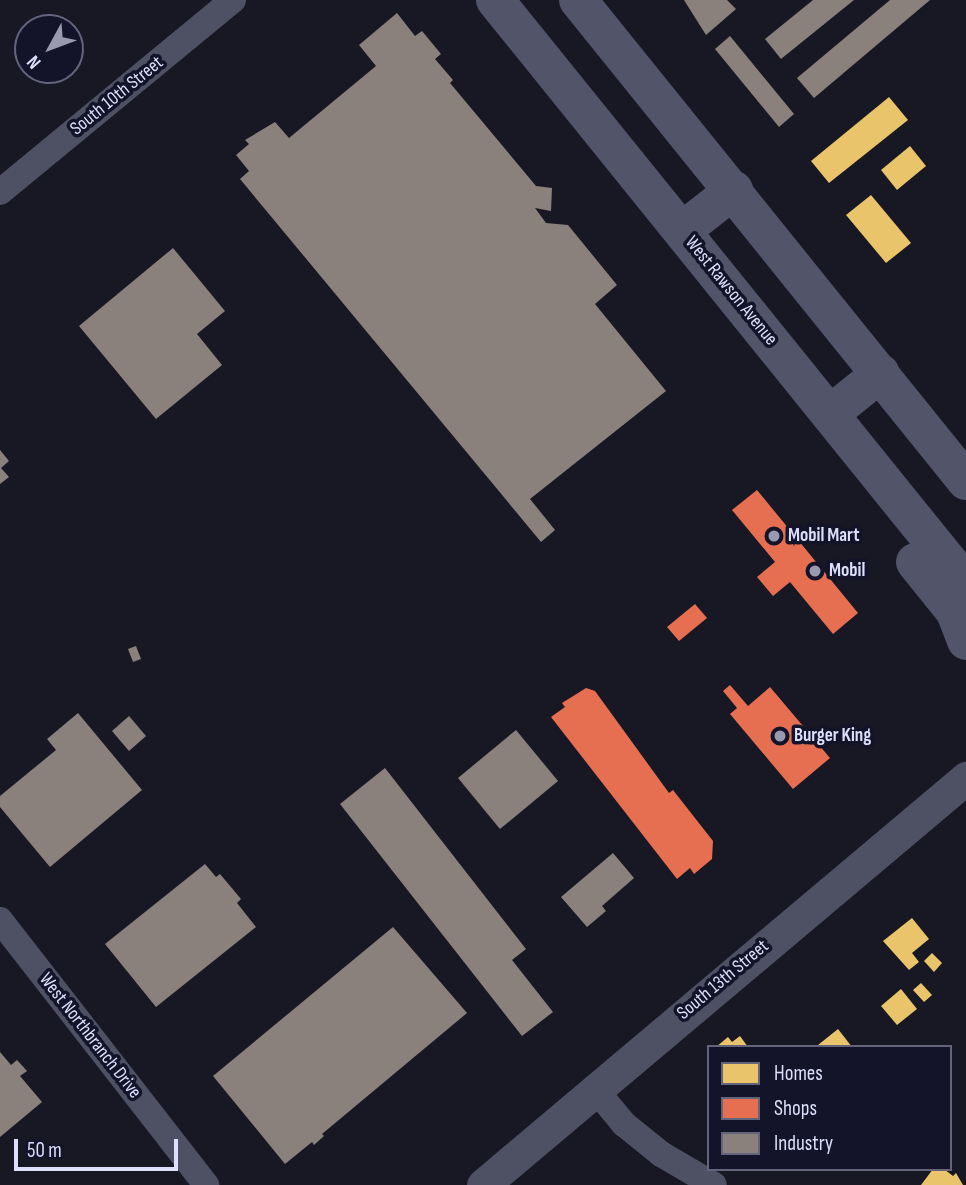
<!DOCTYPE html>
<html>
<head>
<meta charset="utf-8">
<style>
  body { margin:0 }
  #map { position:relative; width:966px; height:1185px; overflow:hidden; background:#181824; font-family:"Sofia Sans Condensed",sans-serif }
  div>[style] { position:absolute }
  .homes>* { inset:0; background:#e9c46a }
  .shops>* { inset:0; background:#e76f51 }
  .industry>* { inset:0; background:#8a817c }
  .minor>* { height:26px; margin:-13px; padding:0 13px; transform-origin:13px; border-radius:13px; background:#4e5164 }
  .tertiary>* { height:33px; margin:-16.5px; padding:0 16.5px; transform-origin:16.5px; border-radius:16.5px; background:#4e5164 }
  .secondary>* { height:38px; margin:-19px; padding:0 19px; transform-origin:19px; border-radius:19px; background:#52546a }
  .dots>* { width:19px; height:19px; translate:-50% -50%; box-sizing:border-box; border:4px solid #131329; border-radius:50% }
  span { translate:-50% -50%; white-space:nowrap; text-align:center; line-height:1.15; -webkit-text-stroke:7px #131329; paint-order:stroke }
  .street-label { font-size:19px; color:#dedffc }
  .poi-label { font-size:19px; color:#dedffc; font-weight:700 }
  .left { translate:0 -50%; text-align:left }
  .legend { position:absolute; left:707px; top:1045px; width:245px; height:126px; box-sizing:border-box; background:#131329; border:2px solid #64657d; margin:0; padding:9px 12px; list-style:none; font-size:21px; color:#dedffc }
  .legend li { display:flex; align-items:center; gap:14px; height:35px }
  .legend b { width:35px; border:2px solid #64657d }
  .north { position:absolute; left:14px; top:14px; width:70px; height:70px; box-sizing:border-box; background:#131329; border:2px solid #64657d; border-radius:50%; rotate:229deg; font-size:19px; font-weight:700; line-height:28px; text-align:center; color:#dedffc }
  .north::after { content:''; display:block; margin:auto; width:24px; height:32px; background:#9999b0; clip-path:polygon(50% 0,100% 100%,50% 72%,0 100%) }
  .scale { position:absolute; left:14px; top:1139px; width:164px; height:32px; box-sizing:border-box; border:4px solid #dedffc; border-top:0; padding-left:9px; font-size:21px; line-height:24px; white-space:nowrap; color:#dedffc; -webkit-text-stroke:5px #131329; paint-order:stroke }
</style>
</head>
<body>
<div id="map">
  <div class="homes">
    <i style="clip-path:polygon(889px 97px,908px 120px,829px 183px,811px 161px)"></i>
    <i style="clip-path:polygon(910px 146px,926px 166px,897px 190px,881px 170px)"></i>
    <i style="clip-path:polygon(871px 195px,911px 243px,886px 263px,846px 215px)"></i>
    <i style="clip-path:polygon(912px 918px,929px 939px,912px 953px,919px 962px,909px 970px,883px 941px)"></i>
    <i style="clip-path:polygon(932px 953px,942px 963px,934px 972px,924px 961px)"></i>
    <i style="clip-path:polygon(921px 983px,932px 995px,924px 1002px,913px 990px)"></i>
    <i style="clip-path:polygon(901px 989px,917px 1009px,897px 1025px,881px 1006px)"></i>
    <i style="clip-path:polygon(838px 1029px,852px 1047px,819px 1047px,818px 1045px)"></i>
    <i style="clip-path:polygon(740px 1036px,748px 1047px,716px 1047px,728px 1037px,732px 1042px)"></i>
    <i style="clip-path:polygon(933px 1169px,944px 1169px,953px 1176px,956px 1173px,963px 1185px,921px 1185px)"></i>
  </div>
  <div class="shops">
    <i style="clip-path:polygon(757px 490px,858px 613px,833px 634px,790px 582px,773px 596px,757px 577px,775px 562px,732px 510px)"></i>
    <i style="clip-path:polygon(695px 604px,707px 618px,679px 641px,667px 627px)"></i>
    <i style="clip-path:polygon(730px 685px,748px 706px,770px 687px,830px 758px,793px 789px,730px 714px,737px 708px,723px 691px)"></i>
    <i style="clip-path:polygon(586px 688px,595px 691px,669px 793px,673px 790px,713px 841px,712px 859px,694px 874px,690px 868px,677px 879px,551px 717px,565px 707px,562px 703px)"></i>
  </div>
  <div class="industry">
    <i style="clip-path:polygon(684px 0,727px 0,736px 9px,706px 35px)"></i>
    <i style="clip-path:polygon(813px 0,854px 0,781px 59px,765px 39px)"></i>
    <i style="clip-path:polygon(890px 0,930px 0,814px 98px,797px 78px)"></i>
    <i style="clip-path:polygon(397px 13px,415px 36px,422px 31px,441px 54px,435px 59px,453px 80px,450px 83px,536px 186px,552px 188px,551px 211px,535px 208px,546px 223px,568px 225px,617px 285px,595px 304px,666px 391px,530px 499px,555px 530px,541px 542px,240px 179px,249px 171px,236px 155px,249px 144px,245px 140px,275px 122px,289px 138px,376px 66px,359px 45px)"></i>
    <i style="clip-path:polygon(730px 36px,794px 114px,779px 127px,715px 49px)"></i>
    <i style="clip-path:polygon(173px 248px,225px 311px,197px 334px,222px 365px,156px 419px,79px 326px)"></i>
    <i style="clip-path:polygon(0 450px,9px 461px,1px 468px,9px 477px,0 484px)"></i>
    <i style="clip-path:polygon(136px 646px,141px 659px,133px 662px,128px 649px)"></i>
    <i style="clip-path:polygon(78px 713px,142px 790px,50px 867px,0 807px,0 796px,56px 750px,47px 739px)"></i>
    <i style="clip-path:polygon(129px 716px,146px 736px,129px 751px,112px 731px)"></i>
    <i style="clip-path:polygon(516px 730px,558px 781px,500px 829px,458px 778px)"></i>
    <i style="clip-path:polygon(385px 768px,526px 949px,512px 960px,553px 1012px,522px 1036px,340px 804px)"></i>
    <i style="clip-path:polygon(613px 853px,634px 878px,602px 906px,606px 911px,587px 927px,561px 897px)"></i>
    <i style="clip-path:polygon(205px 864px,216px 877px,220px 874px,241px 899px,237px 903px,256px 927px,156px 1007px,105px 944px)"></i>
    <i style="clip-path:polygon(393px 927px,467px 1013px,322px 1134px,324px 1136px,314px 1145px,312px 1142px,285px 1164px,213px 1076px)"></i>
    <i style="clip-path:polygon(0 1052px,11px 1065px,17px 1060px,27px 1071px,20px 1076px,42px 1102px,0 1137px)"></i>
  </div>
  <div class="minor">
    <i style="left:0;top:192px;width:302px;rotate:-39.5deg"></i>
    <i style="left:0;top:920px;width:336px;rotate:52.1deg"></i>
    <i style="left:594px;top:1088px;width:47px;rotate:50.2deg"></i>
    <i style="left:624px;top:1124px;width:48px;rotate:39deg"></i>
    <i style="left:661px;top:1154px;width:61px;rotate:30.3deg"></i>
  </div>
  <div class="tertiary">
    <i style="left:483px;top:1185px;width:632px;rotate:-40.12deg"></i>
  </div>
  <div class="secondary">
    <i style="left:495px;top:0;width:749px;rotate:51.07deg"></i>
    <i style="left:578px;top:0;width:618px;rotate:51.11deg"></i>
    <i style="left:683px;top:230px;width:65px;rotate:-38.1deg"></i>
    <i style="left:830px;top:414px;width:65px;rotate:-38.8deg"></i>
    <i style="left:915px;top:562px;width:64px;rotate:51.3deg"></i>
    <i style="left:955px;top:612px;width:31px;rotate:69deg"></i>
  </div>
  <div class="dots">
    <i style="left:774px;top:536px;background:#9999b0"></i>
    <i style="left:815px;top:571px;background:#9999b0"></i>
    <i style="left:780px;top:736px;background:#9999b0"></i>
  </div>
  <div class="street-label">
    <span style="left:117px;top:96px;rotate:-39deg">South 10th Street</span>
    <span style="left:731px;top:291px;rotate:51deg">West Rawson Avenue</span>
    <span style="left:723px;top:980px;rotate:-40deg">South 13th Street</span>
    <span style="left:90px;top:1036px;rotate:52deg">West Northbranch Drive</span>
  </div>
  <div class="poi-label">
    <span class="left" style="left:788px;top:536px">Mobil Mart</span>
    <span class="left" style="left:829px;top:571px">Mobil</span>
    <span class="left" style="left:794px;top:736px">Burger King</span>
  </div>
  <ul class="legend">
  <li><b style="height:19px;background:#e9c46a"></b>Homes</li>
  <li><b style="height:19px;background:#e76f51"></b>Shops</li>
  <li><b style="height:19px;background:#8a817c"></b>Industry</li>
  </ul>
  <div class="north">N</div>
  <div class="scale">50 m</div>
</div>
</body>
</html>
